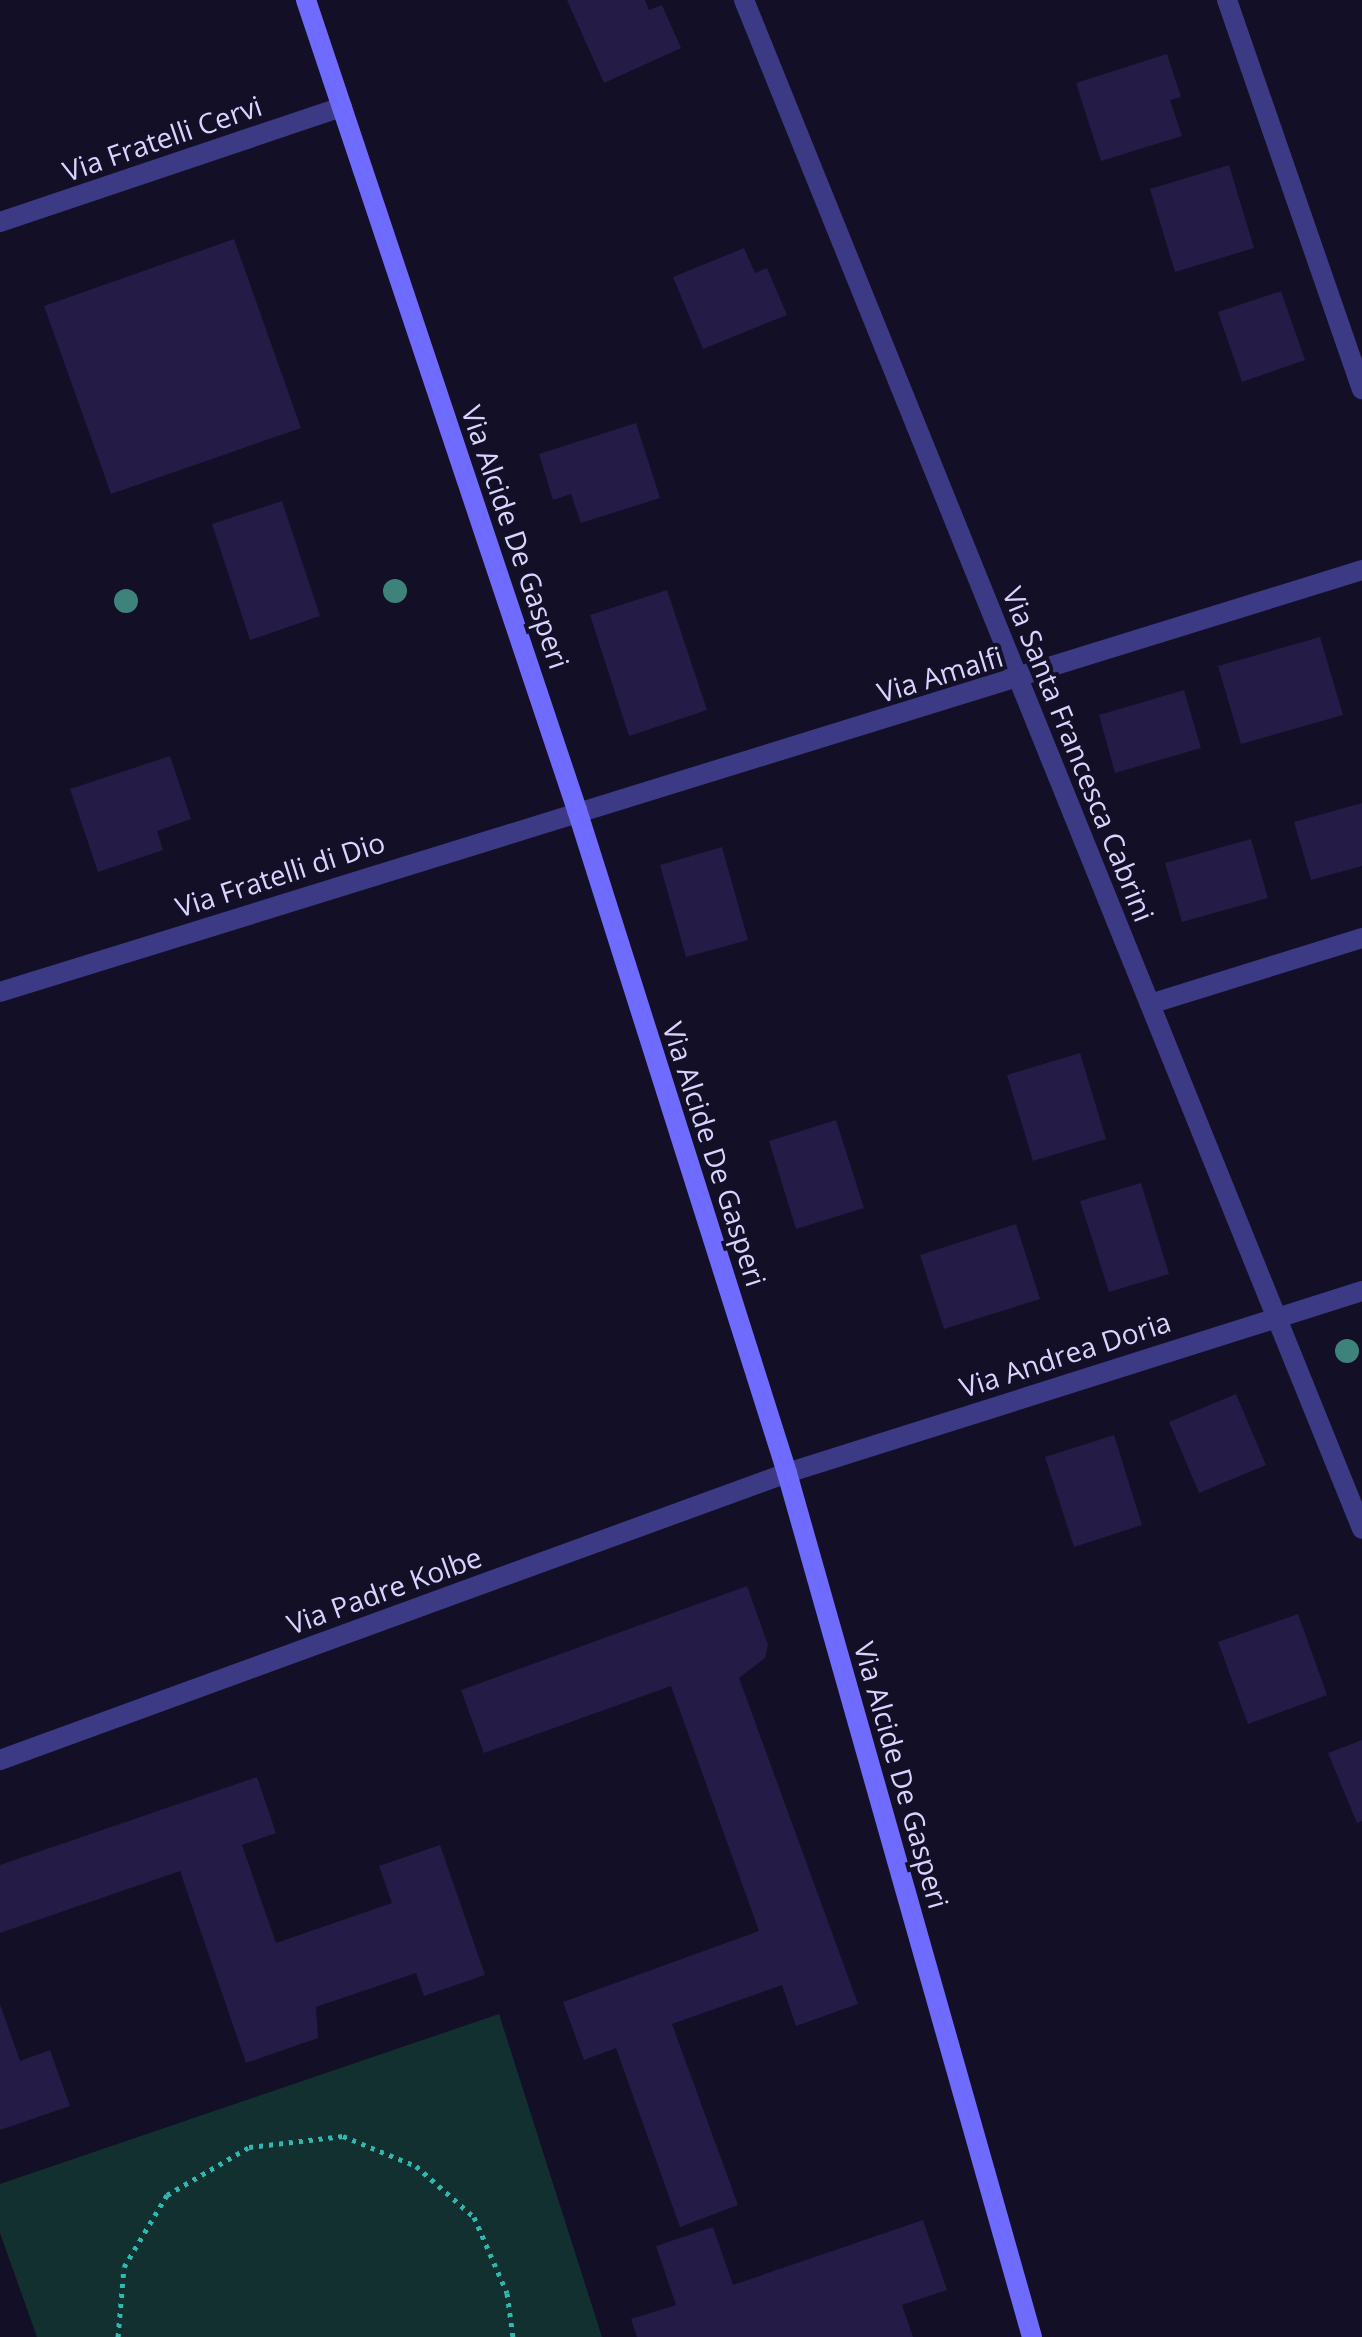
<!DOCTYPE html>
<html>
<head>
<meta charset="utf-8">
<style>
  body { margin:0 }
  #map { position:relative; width:1362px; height:2337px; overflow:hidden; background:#130f26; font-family:"Open Sans",sans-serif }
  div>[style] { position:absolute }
  .green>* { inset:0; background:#12302f }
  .building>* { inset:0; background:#241b47 }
  .path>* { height:5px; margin-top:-2.5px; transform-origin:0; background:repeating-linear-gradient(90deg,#2fb8b0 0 4px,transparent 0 10px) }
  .lane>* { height:20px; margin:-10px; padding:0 10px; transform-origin:10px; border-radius:10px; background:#3d3a85 }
  .street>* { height:20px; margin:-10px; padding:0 10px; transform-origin:10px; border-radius:10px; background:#3d3a85 }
  .secondary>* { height:20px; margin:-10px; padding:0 10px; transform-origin:10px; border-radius:10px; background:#6f6bff }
  .trees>* { width:24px; height:24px; margin:-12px; border-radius:50%; background:#3d827b }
  span { translate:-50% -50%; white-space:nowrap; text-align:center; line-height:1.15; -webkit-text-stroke:8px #130f26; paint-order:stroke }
  .street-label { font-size:28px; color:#d9d4ff }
</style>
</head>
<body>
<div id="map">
  <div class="green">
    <i style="clip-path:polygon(499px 2014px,602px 2337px,37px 2337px,0 2233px,0 2184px)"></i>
  </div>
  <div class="building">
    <i style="clip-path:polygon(567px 0,645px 0,649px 10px,662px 5px,681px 48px,604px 83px)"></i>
    <i style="clip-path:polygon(1167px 54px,1181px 97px,1170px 100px,1182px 136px,1101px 161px,1076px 83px)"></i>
    <i style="clip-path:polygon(1229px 165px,1254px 248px,1175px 272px,1150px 189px)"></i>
    <i style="clip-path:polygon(234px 239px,301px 428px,111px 494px,44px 306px)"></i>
    <i style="clip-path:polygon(744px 248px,755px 273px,767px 268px,787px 315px,703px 349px,673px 277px)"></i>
    <i style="clip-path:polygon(1281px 291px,1305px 360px,1242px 382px,1218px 312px)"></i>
    <i style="clip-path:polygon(636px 423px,660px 498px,581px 523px,571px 494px,553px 500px,539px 454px)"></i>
    <i style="clip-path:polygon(282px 501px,320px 616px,250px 640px,212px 524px)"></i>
    <i style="clip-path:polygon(667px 590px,707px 710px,629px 736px,590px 615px)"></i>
    <i style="clip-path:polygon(1320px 637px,1343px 715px,1241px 744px,1218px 666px)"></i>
    <i style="clip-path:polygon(1184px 690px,1201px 748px,1115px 773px,1099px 715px)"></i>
    <i style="clip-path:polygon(170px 756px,191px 819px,157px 831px,163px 850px,98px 872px,70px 789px)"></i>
    <i style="clip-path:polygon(1362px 803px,1362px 866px,1311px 880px,1294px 822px)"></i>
    <i style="clip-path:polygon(1251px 839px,1268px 898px,1182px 922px,1165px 863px)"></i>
    <i style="clip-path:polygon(722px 847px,748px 940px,686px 957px,660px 865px)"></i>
    <i style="clip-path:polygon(1080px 1053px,1106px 1139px,1033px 1161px,1007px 1075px)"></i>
    <i style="clip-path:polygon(836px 1120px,864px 1208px,796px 1229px,769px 1141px)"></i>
    <i style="clip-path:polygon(1141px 1183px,1169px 1274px,1109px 1292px,1080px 1201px)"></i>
    <i style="clip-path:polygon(1016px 1224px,1040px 1299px,944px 1329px,920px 1255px)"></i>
    <i style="clip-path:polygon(1236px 1394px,1266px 1465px,1199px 1493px,1169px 1422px)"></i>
    <i style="clip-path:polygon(1114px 1435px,1142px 1525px,1074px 1547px,1045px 1457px)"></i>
    <i style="clip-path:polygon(747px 1586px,768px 1645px,765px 1658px,739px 1678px,858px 2004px,796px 2026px,782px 1985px,672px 2024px,738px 2205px,680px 2227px,616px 2048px,584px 2060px,563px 2002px,759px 1931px,671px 1686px,484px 1753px,461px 1690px)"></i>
    <i style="clip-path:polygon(1298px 1614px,1327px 1695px,1248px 1724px,1218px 1642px)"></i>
    <i style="clip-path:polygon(1362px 1740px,1362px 1821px,1357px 1823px,1328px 1753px)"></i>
    <i style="clip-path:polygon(257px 1777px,276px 1833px,242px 1845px,276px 1943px,392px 1903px,379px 1866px,440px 1845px,485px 1975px,424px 1996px,416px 1973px,316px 2007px,318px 2038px,246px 2063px,180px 1871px,0 1933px,0 1865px)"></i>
    <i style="clip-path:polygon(0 2004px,20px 2061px,50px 2050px,70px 2106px,0 2130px)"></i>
    <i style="clip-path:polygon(923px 2220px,947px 2290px,902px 2305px,913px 2337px,637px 2337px,631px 2319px,676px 2305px,656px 2246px,713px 2227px,733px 2285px)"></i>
  </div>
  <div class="path">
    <i style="left:118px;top:2337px;width:70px;rotate:-85.1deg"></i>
    <i style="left:124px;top:2267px;width:84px;rotate:-59.2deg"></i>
    <i style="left:167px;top:2195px;width:95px;rotate:-30.3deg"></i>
    <i style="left:249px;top:2147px;width:95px;rotate:-6.7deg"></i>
    <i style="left:343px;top:2136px;width:79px;rotate:22.3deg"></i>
    <i style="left:416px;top:2166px;width:77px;rotate:41.3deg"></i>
    <i style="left:474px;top:2217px;width:83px;rotate:66.5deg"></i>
    <i style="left:507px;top:2293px;width:44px;rotate:82.2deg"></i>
  </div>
  <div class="lane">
    <i style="left:0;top:222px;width:361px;rotate:-18.6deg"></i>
  </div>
  <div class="street">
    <i style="left:744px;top:0;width:1649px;rotate:67.99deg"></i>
    <i style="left:1227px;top:0;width:412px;rotate:70.9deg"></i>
    <i style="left:0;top:992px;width:1426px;rotate:-17.21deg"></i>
    <i style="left:1150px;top:1004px;width:222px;rotate:-17.3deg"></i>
    <i style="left:0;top:1760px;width:838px;rotate:-20.04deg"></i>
    <i style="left:787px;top:1473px;width:603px;rotate:-17.56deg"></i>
  </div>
  <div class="secondary">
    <i style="left:306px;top:0;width:854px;rotate:71.5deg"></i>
    <i style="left:577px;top:810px;width:695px;rotate:72.42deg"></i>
    <i style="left:787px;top:1473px;width:898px;rotate:74.17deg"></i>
  </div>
  <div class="trees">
    <i style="left:395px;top:591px"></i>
    <i style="left:126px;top:601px"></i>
    <i style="left:1347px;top:1351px"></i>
  </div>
  <div class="street-label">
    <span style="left:162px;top:138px;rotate:-19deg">Via Fratelli Cervi</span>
    <span style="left:516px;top:537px;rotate:71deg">Via Alcide De Gasperi</span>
    <span style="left:940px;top:674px;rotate:-17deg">Via Amalfi</span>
    <span style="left:1079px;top:754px;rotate:68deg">Via Santa Francesca Cabrini</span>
    <span style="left:280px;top:874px;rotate:-18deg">Via Fratelli di Dio</span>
    <span style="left:715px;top:1154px;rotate:72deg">Via Alcide De Gasperi</span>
    <span style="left:1065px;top:1354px;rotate:-18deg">Via Andrea Doria</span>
    <span style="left:384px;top:1590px;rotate:-20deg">Via Padre Kolbe</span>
    <span style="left:902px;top:1775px;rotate:74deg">Via Alcide De Gasperi</span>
  </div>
</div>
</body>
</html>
